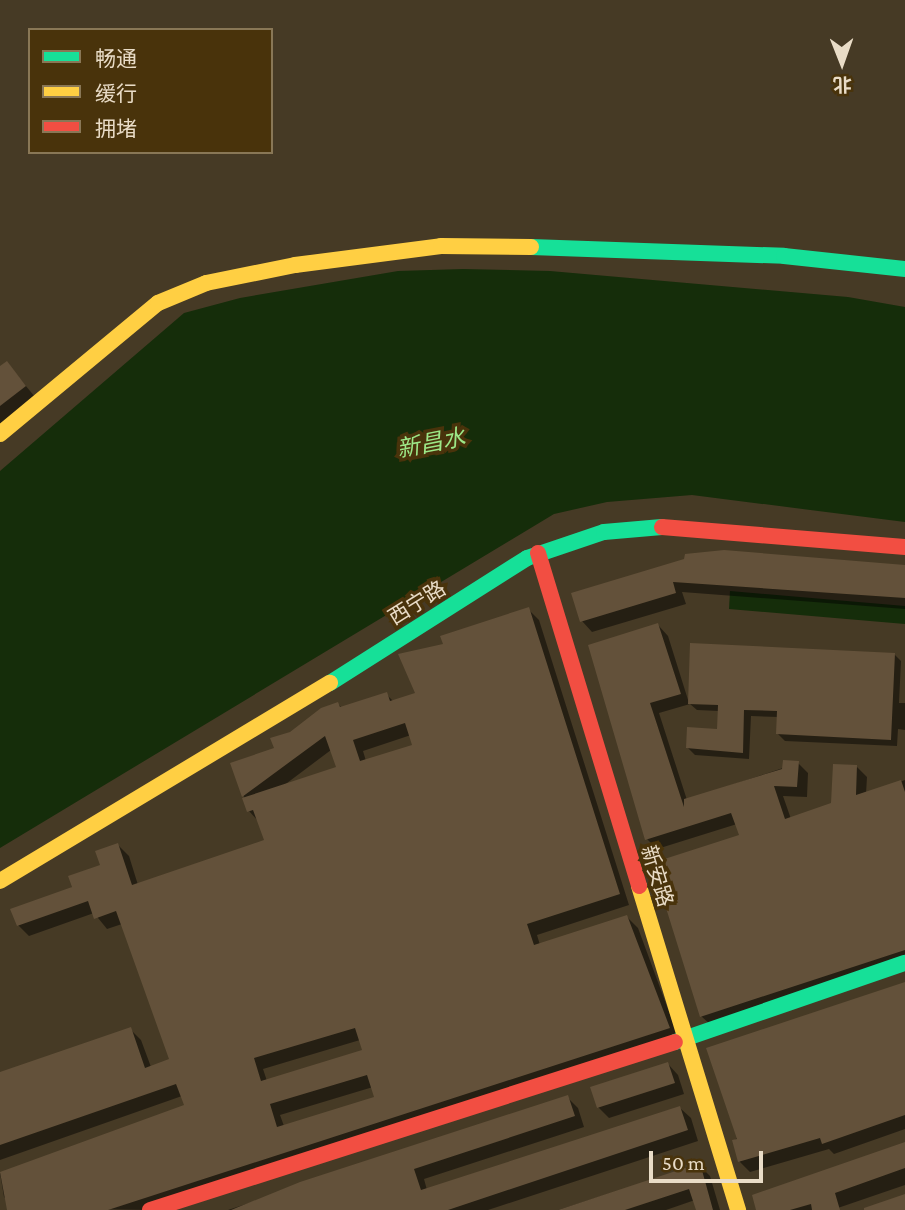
<!DOCTYPE html>
<html>
<head>
<meta charset="utf-8">
<style>
  body { margin:0 }
  #map { position:relative; width:905px; height:1210px; overflow:hidden; background:#463a25; font-family:"Crimson Pro","Noto Sans SC",serif }
  div>[style] { position:absolute }
  .water>* { inset:0; background:#152d0a }
  .shadow>* { inset:0; background:#0007 }
  .building>* { inset:0; background:#63513a }
  .fast>* { height:16px; margin:-8px; padding:0 8px; transform-origin:8px; border-radius:8px; background:#16e098 }
  .slow>* { height:16px; margin:-8px; padding:0 8px; transform-origin:8px; border-radius:8px; background:#ffcf43 }
  .jam>* { height:16px; margin:-8px; padding:0 8px; transform-origin:8px; border-radius:8px; background:#f24e42 }
  span { translate:-50% -50%; white-space:nowrap; text-align:center; line-height:1.15; -webkit-text-stroke:7px #49330b; paint-order:stroke }
  .street-label { font-size:21px; color:#e9dcc7 }
  .water-label { font-size:23px; color:#9ce787; font-style:italic }
  .legend { position:absolute; left:28px; top:28px; width:245px; height:126px; box-sizing:border-box; background:#49330b; border:2px solid #897756; margin:0; padding:9px 12px; list-style:none; font-size:21px; color:#e9dcc7 }
  .legend li { display:flex; align-items:center; gap:14px; height:35px }
  .legend b { width:35px; border:2px solid #897756 }
  .north { position:absolute; left:807px; top:28px; width:70px; height:70px; -webkit-text-stroke:5px #49330b; paint-order:stroke; rotate:179deg; font-size:19px; font-weight:700; line-height:28px; text-align:center; color:#e9dcc7 }
  .north::after { content:''; display:block; margin:auto; width:24px; height:32px; background:#e9dcc7; clip-path:polygon(50% 0,100% 100%,50% 72%,0 100%) }
  .scale { position:absolute; left:649px; top:1151px; width:114px; height:32px; box-sizing:border-box; border:4px solid #e9dcc7; border-top:0; padding-left:9px; font-size:21px; line-height:24px; white-space:nowrap; color:#e9dcc7; -webkit-text-stroke:5px #49330b; paint-order:stroke }
</style>
</head>
<body>
<div id="map">
  <div class="water">
    <i style="clip-path:polygon(463px 269px,550px 271px,848px 297px,905px 307px,905px 522px,692px 495px,607px 502px,554px 514px,0 848px,0 471px,184px 313px,240px 298px,398px 271px)"></i>
    <i style="clip-path:polygon(730px 591px,905px 606px,905px 624px,729px 609px)"></i>
  </div>
  <div class="shadow">
    <i style="clip-path:polygon(7px 363px,35px 397px,0 424px,0 368px)"></i>
    <i style="clip-path:polygon(724px 552px,905px 566px,905px 609px,682px 592px,686px 604px,592px 632px,582px 621px)"></i>
    <i style="clip-path:polygon(evenodd,528px 609px,539px 620px,629px 905px,537px 935px,540px 945px,627px 917px,638px 928px,679px 1039px,152px 1210px,15px 1208px,4px 1197px,0 1173px,186px 1106px,182px 1096px,0 1160px,0 1074px,130px 1029px,141px 1040px,151px 1067px,171px 1061px,122px 924px,107px 929px,94px 913px,29px 936px,18px 925px,102px 866px,118px 845px,129px 856px,138px 885px,266px 841px,259px 822px,249px 811px,233px 764px,276px 749px,291px 733px,338px 704px,342px 708px,386px 694px,394px 702px,417px 694px,445px 645px,528px 609px,411px 735px,414px 746px,366px 761px,363px 751px,411px 735px,528px 609px,331px 750px,338px 769px,283px 786px,331px 750px,528px 609px,360px 1040px,364px 1051px,267px 1081px,263px 1069px,360px 1040px,528px 609px,373px 1087px,377px 1098px,284px 1126px,280px 1115px,373px 1087px)"></i>
    <i style="clip-path:polygon(658px 625px,668px 636px,689px 703px,894px 654px,901px 661px,899px 703px,905px 703px,905px 730px,898px 729px,897px 746px,785px 741px,778px 734px,779px 717px,751px 716px,749px 759px,695px 755px,688px 748px,719px 730px,719px 711px,697px 710px,690px 704px,659px 713px,687px 800px,798px 763px,808px 773px,807px 797px,783px 796px,791px 819px,833px 805px,857px 767px,867px 777px,866px 794px,905px 780px,905px 962px,712px 1026px,701px 1016px,741px 836px,737px 824px,657px 849px,647px 839px,590px 646px)"></i>
    <i style="clip-path:polygon(905px 984px,905px 1129px,834px 1154px,829px 1149px,750px 1172px,740px 1162px,734px 1141px)"></i>
    <i style="clip-path:polygon(668px 1064px,678px 1075px,684px 1094px,609px 1118px,598px 1107px)"></i>
    <i style="clip-path:polygon(567px 1097px,578px 1108px,584px 1127px,424px 1179px,427px 1190px,680px 1108px,691px 1118px,698px 1141px,488px 1210px,228px 1210px)"></i>
    <i style="clip-path:polygon(905px 1143px,905px 1185px,832px 1210px,758px 1210px)"></i>
    <i style="clip-path:polygon(699px 1165px,710px 1176px,720px 1210px,698px 1210px,695px 1200px,666px 1210px,558px 1210px)"></i>
  </div>
  <div class="building">
    <i style="clip-path:polygon(7px 361px,26px 386px,0 406px,0 366px)"></i>
    <i style="clip-path:polygon(724px 550px,905px 565px,905px 598px,673px 582px,676px 593px,580px 622px,571px 593px,684px 559px,685px 554px)"></i>
    <i style="clip-path:polygon(evenodd,529px 607px,620px 894px,527px 924px,534px 945px,627px 915px,670px 1028px,108px 1210px,7px 1210px,0 1172px,184px 1105px,176px 1084px,0 1145px,0 1072px,131px 1027px,145px 1068px,169px 1059px,116px 911px,94px 919px,88px 901px,17px 926px,10px 909px,72px 887px,68px 876px,100px 865px,95px 851px,118px 843px,132px 885px,264px 840px,253px 810px,247px 812px,242px 798px,336px 767px,325px 736px,242px 797px,230px 763px,274px 748px,270px 738px,290px 732px,321px 708px,338px 702px,340px 707px,387px 692px,390px 701px,415px 693px,398px 654px,443px 644px,440px 636px,529px 607px,405px 723px,412px 745px,360px 761px,353px 740px,405px 723px,529px 607px,355px 1028px,362px 1050px,261px 1081px,254px 1058px,355px 1028px,529px 607px,367px 1075px,374px 1097px,277px 1127px,270px 1104px,367px 1075px)"></i>
    <i style="clip-path:polygon(658px 623px,681px 694px,650px 703px,684px 807px,684px 799px,782px 769px,783px 760px,799px 761px,797px 787px,774px 786px,785px 819px,831px 803px,833px 764px,857px 765px,856px 795px,901px 780px,905px 792px,905px 950px,700px 1017px,652px 863px,739px 835px,731px 813px,645px 840px,588px 645px)"></i>
    <i style="clip-path:polygon(690px 643px,895px 653px,891px 740px,776px 734px,777px 711px,744px 710px,743px 753px,686px 748px,687px 727px,717px 729px,718px 705px,688px 704px)"></i>
    <i style="clip-path:polygon(905px 982px,905px 1115px,822px 1144px,820px 1138px,738px 1162px,732px 1140px,737px 1139px,706px 1048px)"></i>
    <i style="clip-path:polygon(668px 1062px,675px 1083px,597px 1108px,590px 1087px)"></i>
    <i style="clip-path:polygon(568px 1095px,575px 1116px,414px 1169px,421px 1190px,680px 1106px,688px 1130px,448px 1210px,231px 1210px,300px 1182px)"></i>
    <i style="clip-path:polygon(905px 1142px,905px 1168px,835px 1193px,840px 1210px,812px 1210px,811px 1204px,790px 1210px,756px 1210px,752px 1195px)"></i>
    <i style="clip-path:polygon(700px 1163px,713px 1210px,696px 1210px,689px 1189px,625px 1210px,558px 1210px)"></i>
    <i style="clip-path:polygon(905px 1194px,905px 1210px,864px 1210px,864px 1208px)"></i>
  </div>
  <div class="fast">
    <i style="left:531px;top:247px;width:253px;rotate:2deg"></i>
    <i style="left:784px;top:256px;width:122px;rotate:6.1deg"></i>
    <i style="left:330px;top:683px;width:233px;rotate:-32.4deg"></i>
    <i style="left:527px;top:558px;width:81px;rotate:-18.7deg"></i>
    <i style="left:604px;top:532px;width:58px;rotate:-4.9deg"></i>
    <i style="left:675px;top:1042px;width:243px;rotate:-19deg"></i>
  </div>
  <div class="slow">
    <i style="left:0;top:434px;width:205px;rotate:-39.7deg"></i>
    <i style="left:158px;top:303px;width:52px;rotate:-22.6deg"></i>
    <i style="left:206px;top:283px;width:91px;rotate:-11.4deg"></i>
    <i style="left:295px;top:265px;width:147px;rotate:-7.4deg"></i>
    <i style="left:441px;top:246px;width:90px;rotate:0.6deg"></i>
    <i style="left:0;top:881px;width:385px;rotate:-31deg"></i>
    <i style="left:639px;top:886px;width:339px;rotate:73deg"></i>
  </div>
  <div class="jam">
    <i style="left:662px;top:527px;width:244px;rotate:4.7deg"></i>
    <i style="left:538px;top:553px;width:348px;rotate:73.1deg"></i>
    <i style="left:150px;top:1210px;width:551px;rotate:-17.74deg"></i>
  </div>
  <div class="street-label">
    <span style="left:417px;top:603px;rotate:-32deg">西宁路</span>
    <span style="left:657px;top:876px;rotate:73deg">新安路</span>
  </div>
  <div class="water-label">
    <span style="left:431px;top:443px;rotate:-11deg">新昌水</span>
  </div>
  <ul class="legend">
  <li><b style="height:9px;background:#16e098"></b>畅通</li>
  <li><b style="height:9px;background:#ffcf43"></b>缓行</li>
  <li><b style="height:9px;background:#f24e42"></b>拥堵</li>
  </ul>
  <div class="north">北</div>
  <div class="scale">50 m</div>
</div>
</body>
</html>
